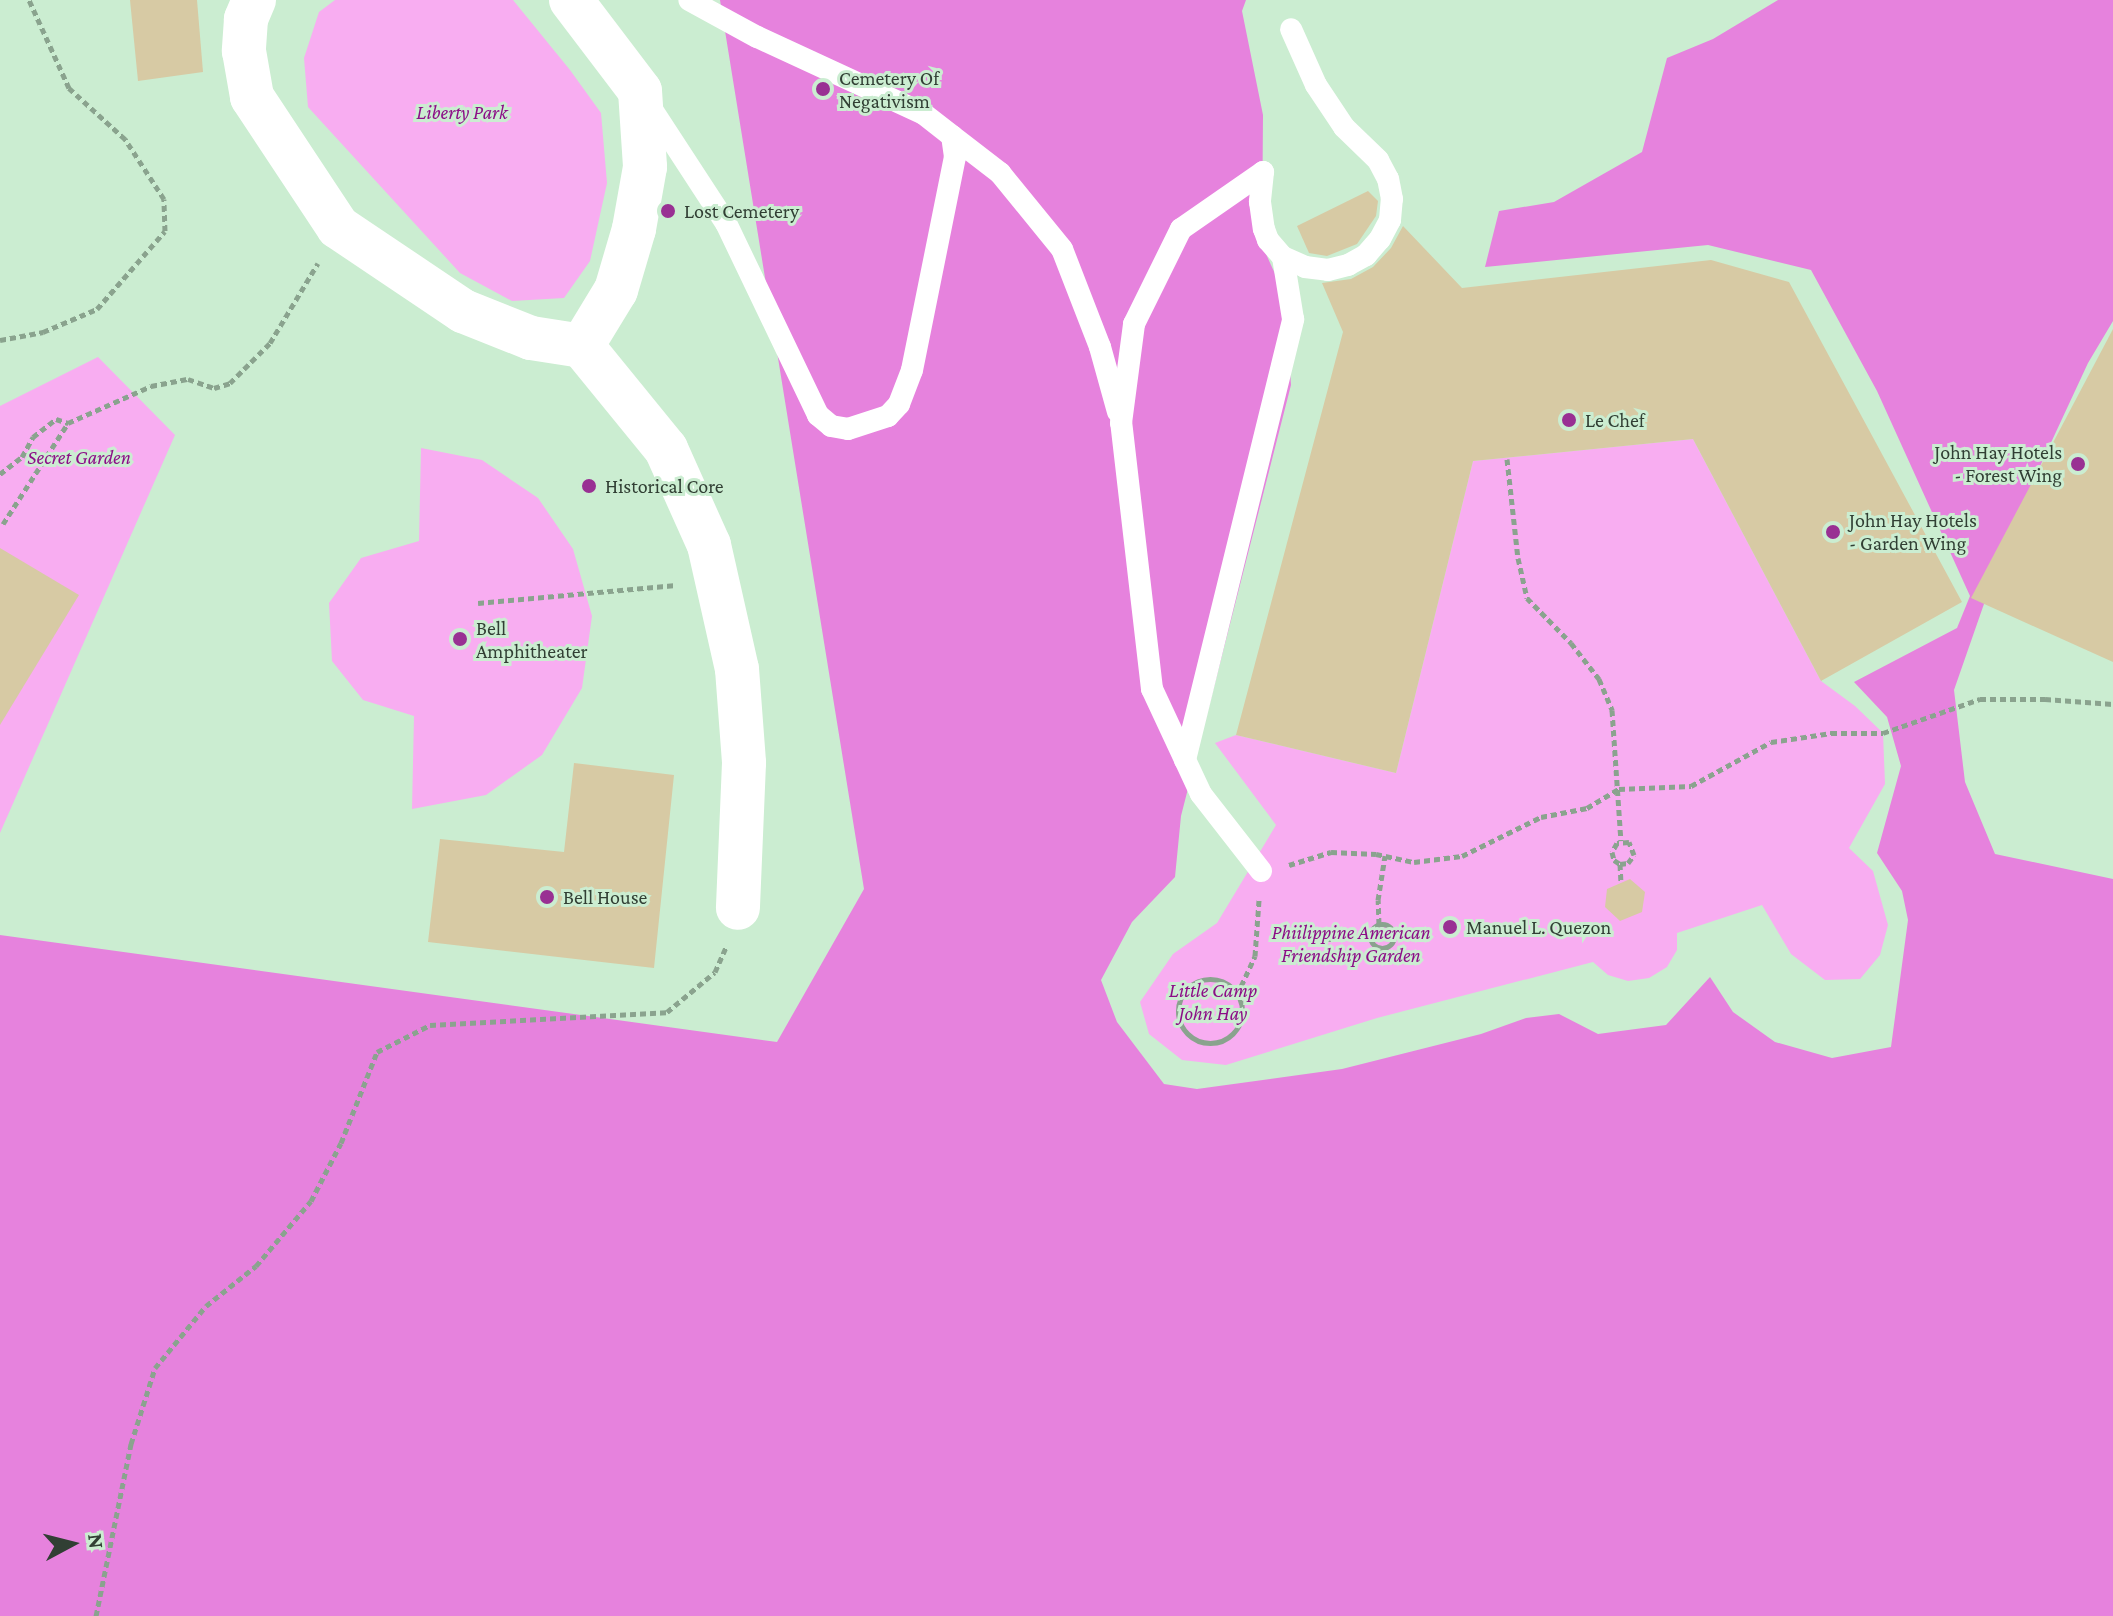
<!DOCTYPE html>
<html>
<head>
<meta charset="utf-8">
<style>
  body { margin:0 }
  #map { position:relative; width:2113px; height:1616px; overflow:hidden; background:#cbedd1; font-family:"Crimson Pro",serif }
  div>[style] { position:absolute }
  .green>* { inset:0; background:#f8adf1 }
  .forest>* { inset:0; background:#e682dd }
  .building>* { inset:0; background:#d7caa4 }
  .path>* { height:5px; margin-top:-2.5px; transform-origin:0; background:repeating-linear-gradient(90deg,#8aa38e 0 6px,transparent 0 10px) }
  .path>.ring { margin:-2.5px; padding:0; box-sizing:content-box; background:none; border:5px solid #8aa38e; border-radius:50% }
  .lane>* { height:22px; margin:-11px; padding:0 11px; transform-origin:11px; border-radius:11px; background:#fff }
  .street>* { height:44px; margin:-22px; padding:0 22px; transform-origin:22px; border-radius:22px; background:#fff }
  .dots>* { width:22px; height:22px; translate:-50% -50%; box-sizing:border-box; border:4px solid #cbedd1; border-radius:50% }
  span { translate:-50% -50%; white-space:nowrap; text-align:center; line-height:1.15; -webkit-text-stroke:6px #cbedd1; paint-order:stroke }
  .poi-label { font-size:20px; color:#313f34 }
  .left { translate:0 -50%; text-align:left }
  .right { translate:-100% -50%; text-align:right }
  .park-label { font-size:20px; color:#8c0e87; font-style:italic }
  .north { position:absolute; left:32px; top:1504px; width:80px; height:80px; -webkit-text-stroke:6px #cbedd1; paint-order:stroke; rotate:83deg; font-size:22px; font-weight:700; line-height:32px; text-align:center; color:#313f34 }
  .north::after { content:''; display:block; margin:auto; width:28px; height:36px; background:#313f34; clip-path:polygon(50% 0,100% 100%,50% 72%,0 100%) }
</style>
</head>
<body>
<div id="map">
  <div class="green">
    <i style="clip-path:polygon(335px 0,513px 0,570px 70px,601px 113px,607px 183px,590px 261px,564px 298px,512px 301px,460px 273px,308px 107px,304px 58px,319px 12px)"></i>
    <i style="clip-path:polygon(98px 357px,175px 435px,0 833px,0 406px)"></i>
    <i style="clip-path:polygon(1693px 439px,1821px 681px,1855px 706px,1883px 733px,1885px 784px,1849px 848px,1873px 871px,1888px 925px,1880px 955px,1860px 979px,1825px 980px,1791px 954px,1762px 905px,1677px 933px,1677px 950px,1667px 967px,1649px 978px,1628px 981px,1608px 975px,1593px 962px,1377px 1018px,1226px 1065px,1182px 1060px,1149px 1034px,1140px 1002px,1173px 954px,1217px 923px,1276px 825px,1215px 743px,1236px 735px,1396px 773px,1473px 461px)"></i>
    <i style="clip-path:polygon(421px 448px,482px 460px,538px 498px,573px 549px,592px 616px,582px 688px,542px 755px,486px 795px,412px 809px,414px 716px,363px 700px,332px 661px,329px 603px,361px 558px,419px 541px)"></i>
  </div>
  <div class="forest">
    <i style="clip-path:polygon(720px 0,1246px 0,1242px 11px,1263px 115px,1262px 245px,1285px 296px,1291px 385px,1181px 816px,1175px 877px,1132px 922px,1101px 980px,1117px 1022px,1164px 1084px,1197px 1089px,1342px 1069px,1481px 1034px,1526px 1018px,1559px 1014px,1598px 1034px,1666px 1025px,1710px 977px,1733px 1012px,1775px 1042px,1832px 1058px,1891px 1047px,1908px 920px,1902px 891px,1877px 853px,1901px 766px,1887px 717px,1854px 682px,1957px 628px,1970px 596px,1877px 391px,1811px 270px,1708px 245px,1485px 267px,1499px 211px,1554px 202px,1642px 152px,1667px 58px,1713px 39px,1778px 0,2113px 0,2113px 321px,2088px 363px,2008px 535px,1954px 690px,1965px 782px,1995px 854px,2113px 879px,2113px 1616px,0 1616px,0 935px,777px 1042px,864px 889px)"></i>
  </div>
  <div class="building">
    <i style="clip-path:polygon(130px 0,197px 0,203px 72px,138px 81px)"></i>
    <i style="clip-path:polygon(1368px 191px,1378px 201px,1376px 216px,1357px 244px,1327px 256px,1309px 253px,1297px 226px)"></i>
    <i style="clip-path:polygon(1403px 226px,1462px 288px,1711px 260px,1789px 282px,1962px 602px,1821px 681px,1693px 439px,1473px 461px,1396px 773px,1236px 735px,1343px 332px,1322px 283px,1351px 279px,1373px 267px,1391px 248px)"></i>
    <i style="clip-path:polygon(2113px 329px,2113px 662px,1971px 598px)"></i>
    <i style="clip-path:polygon(0 548px,79px 595px,0 725px)"></i>
    <i style="clip-path:polygon(574px 763px,674px 775px,654px 968px,428px 942px,440px 839px,564px 852px)"></i>
    <i style="clip-path:polygon(1630px 879px,1645px 892px,1642px 912px,1620px 921px,1605px 907px,1607px 889px)"></i>
  </div>
  <div class="path">
    <i style="left:0;top:340px;width:44px;rotate:-10.5deg"></i>
    <i style="left:43px;top:332px;width:59px;rotate:-23.1deg"></i>
    <i style="left:97px;top:309px;width:103px;rotate:-48.9deg"></i>
    <i style="left:165px;top:231px;width:32px;rotate:-92deg"></i>
    <i style="left:164px;top:199px;width:72px;rotate:-123deg"></i>
    <i style="left:125px;top:139px;width:76px;rotate:-137.7deg"></i>
    <i style="left:69px;top:88px;width:97px;rotate:-114.4deg"></i>
    <i style="left:1507px;top:459px;width:100px;rotate:83.7deg"></i>
    <i style="left:1518px;top:558px;width:41px;rotate:77.3deg"></i>
    <i style="left:1527px;top:598px;width:63px;rotate:45.6deg"></i>
    <i style="left:1571px;top:643px;width:46px;rotate:52.1deg"></i>
    <i style="left:1599px;top:679px;width:34px;rotate:67deg"></i>
    <i style="left:1612px;top:710px;width:131px;rotate:86.1deg"></i>
    <i style="left:0;top:474px;width:28px;rotate:-38deg"></i>
    <i style="left:22px;top:457px;width:23px;rotate:-61deg"></i>
    <i style="left:33px;top:437px;width:29px;rotate:-38deg"></i>
    <i style="left:56px;top:419px;width:13px;rotate:18deg"></i>
    <i style="left:3px;top:524px;width:120px;rotate:-57.2deg"></i>
    <i style="left:68px;top:423px;width:91px;rotate:-24deg"></i>
    <i style="left:151px;top:386px;width:38px;rotate:-11deg"></i>
    <i style="left:188px;top:379px;width:28px;rotate:19deg"></i>
    <i style="left:214px;top:388px;width:17px;rotate:-17deg"></i>
    <i style="left:230px;top:383px;width:57px;rotate:-45deg"></i>
    <i style="left:270px;top:343px;width:93px;rotate:-59deg"></i>
    <i style="left:478px;top:603px;width:199px;rotate:-5.2deg"></i>
    <i style="left:1620px;top:864px;width:8px;rotate:-7deg"></i>
    <i style="left:1628px;top:863px;width:10px;rotate:-53deg"></i>
    <i style="left:1634px;top:855px;width:14px;rotate:-111deg"></i>
    <i style="left:1629px;top:842px;width:12px;rotate:175deg"></i>
    <i style="left:1617px;top:843px;width:10px;rotate:119deg"></i>
    <i style="left:1612px;top:852px;width:8px;rotate:76deg"></i>
    <i style="left:1614px;top:860px;width:7px;rotate:34deg"></i>
    <i style="left:1620px;top:864px;width:18px;rotate:87deg"></i>
    <i style="left:1289px;top:865px;width:44px;rotate:-17.2deg"></i>
    <i style="left:1331px;top:852px;width:45px;rotate:2.5deg"></i>
    <i style="left:1376px;top:854px;width:39px;rotate:12deg"></i>
    <i style="left:1414px;top:862px;width:48px;rotate:-7.1deg"></i>
    <i style="left:1462px;top:856px;width:88px;rotate:-26.3deg"></i>
    <i style="left:1541px;top:817px;width:47px;rotate:-11.1deg"></i>
    <i style="left:1587px;top:808px;width:37px;rotate:-31deg"></i>
    <i style="left:1619px;top:789px;width:72px;rotate:-2.4deg"></i>
    <i style="left:1691px;top:786px;width:91px;rotate:-28.8deg"></i>
    <i style="left:1771px;top:742px;width:61px;rotate:-8.5deg"></i>
    <i style="left:1831px;top:733px;width:52px"></i>
    <i style="left:1883px;top:733px;width:103px;rotate:-19.3deg"></i>
    <i style="left:1980px;top:699px;width:65px"></i>
    <i style="left:2045px;top:699px;width:68px;rotate:4.2deg"></i>
    <i class="ring" style="left:1370px;top:924px;width:19px;height:19px"></i>
    <i style="left:1379px;top:924px;width:24px;rotate:-92deg"></i>
    <i style="left:1378px;top:900px;width:45px;rotate:-81deg"></i>
    <i style="left:1395px;top:936px;width:40px;rotate:-2.9deg"></i>
    <i style="left:1328px;top:939px;width:42px;rotate:-4.1deg"></i>
    <i class="ring" style="left:1178px;top:979px;width:59px;height:59px"></i>
    <i style="left:1237px;top:995px;width:43px;rotate:-65.2deg"></i>
    <i style="left:1255px;top:956px;width:56px;rotate:-85.9deg"></i>
    <i style="left:96px;top:1616px;width:176px;rotate:-78.5deg"></i>
    <i style="left:131px;top:1444px;width:80px;rotate:-72.5deg"></i>
    <i style="left:155px;top:1368px;width:80px;rotate:-50.6deg"></i>
    <i style="left:206px;top:1306px;width:64px;rotate:-38.7deg"></i>
    <i style="left:256px;top:1266px;width:85px;rotate:-49.8deg"></i>
    <i style="left:311px;top:1201px;width:65px;rotate:-62.7deg"></i>
    <i style="left:341px;top:1143px;width:98px;rotate:-68.4deg"></i>
    <i style="left:377px;top:1052px;width:59px;rotate:-27deg"></i>
    <i style="left:430px;top:1025px;width:237px;rotate:-3.1deg"></i>
    <i style="left:667px;top:1012px;width:62px;rotate:-39.8deg"></i>
    <i style="left:715px;top:972px;width:27px;rotate:-66deg"></i>
  </div>
  <div class="lane">
    <i style="left:649px;top:105px;width:141px;rotate:56.9deg"></i>
    <i style="left:726px;top:223px;width:213px;rotate:64.4deg"></i>
    <i style="left:818px;top:415px;width:17px;rotate:40deg"></i>
    <i style="left:831px;top:426px;width:17px;rotate:10deg"></i>
    <i style="left:848px;top:429px;width:42px;rotate:-18deg"></i>
    <i style="left:888px;top:416px;width:16px;rotate:-47deg"></i>
    <i style="left:899px;top:404px;width:36px;rotate:-69deg"></i>
    <i style="left:912px;top:370px;width:217px;rotate:-78.6deg"></i>
    <i style="left:955px;top:157px;width:21px;rotate:-98deg"></i>
    <i style="left:952px;top:136px;width:36px;rotate:-142deg"></i>
    <i style="left:924px;top:114px;width:184px;rotate:-155.2deg"></i>
    <i style="left:757px;top:37px;width:77px;rotate:-151.4deg"></i>
    <i style="left:952px;top:136px;width:61px;rotate:37.6deg"></i>
    <i style="left:1000px;top:173px;width:98px;rotate:50.8deg"></i>
    <i style="left:1062px;top:249px;width:105px;rotate:68.8deg"></i>
    <i style="left:1100px;top:347px;width:67px;rotate:74.5deg"></i>
    <i style="left:1263px;top:172px;width:30px;rotate:96deg"></i>
    <i style="left:1260px;top:202px;width:27px;rotate:82deg"></i>
    <i style="left:1264px;top:229px;width:12px;rotate:70deg"></i>
    <i style="left:1268px;top:240px;width:23px;rotate:49deg"></i>
    <i style="left:1283px;top:257px;width:24px;rotate:24deg"></i>
    <i style="left:1305px;top:267px;width:23px;rotate:7deg"></i>
    <i style="left:1328px;top:270px;width:21px;rotate:-14deg"></i>
    <i style="left:1348px;top:265px;width:21px;rotate:-29deg"></i>
    <i style="left:1366px;top:255px;width:21px;rotate:-49deg"></i>
    <i style="left:1380px;top:239px;width:21px;rotate:-62deg"></i>
    <i style="left:1390px;top:220px;width:21px;rotate:-85deg"></i>
    <i style="left:1392px;top:199px;width:20px;rotate:-101deg"></i>
    <i style="left:1388px;top:179px;width:21px;rotate:-118deg"></i>
    <i style="left:1378px;top:160px;width:47px;rotate:-135.9deg"></i>
    <i style="left:1344px;top:127px;width:50px;rotate:-123.7deg"></i>
    <i style="left:1316px;top:85px;width:61px;rotate:-114.1deg"></i>
    <i style="left:1185px;top:760px;width:454px;rotate:-76.2deg"></i>
    <i style="left:1293px;top:319px;width:63px;rotate:-99.2deg"></i>
    <i style="left:1261px;top:871px;width:98px;rotate:-127.9deg"></i>
    <i style="left:1201px;top:794px;width:116px;rotate:-115deg"></i>
    <i style="left:1152px;top:689px;width:268px;rotate:-96.6deg"></i>
    <i style="left:1121px;top:423px;width:100px;rotate:-82.5deg"></i>
    <i style="left:1134px;top:324px;width:106px;rotate:-63.7deg"></i>
    <i style="left:1181px;top:229px;width:100px;rotate:-34.8deg"></i>
  </div>
  <div class="street">
    <i style="left:254px;top:0;width:21px;rotate:113deg"></i>
    <i style="left:246px;top:19px;width:32px;rotate:94deg"></i>
    <i style="left:244px;top:51px;width:47px;rotate:80.1deg"></i>
    <i style="left:252px;top:97px;width:156px;rotate:56.5deg"></i>
    <i style="left:338px;top:227px;width:151px;rotate:33.9deg"></i>
    <i style="left:463px;top:311px;width:73px;rotate:21.7deg"></i>
    <i style="left:531px;top:338px;width:52px;rotate:8.9deg"></i>
    <i style="left:582px;top:346px;width:133px;rotate:50.8deg"></i>
    <i style="left:666px;top:449px;width:105px;rotate:65.9deg"></i>
    <i style="left:709px;top:545px;width:127px;rotate:77.3deg"></i>
    <i style="left:737px;top:669px;width:94px;rotate:85.7deg"></i>
    <i style="left:744px;top:763px;width:145px;rotate:92.4deg"></i>
    <i style="left:571px;top:0;width:114px;rotate:52.8deg"></i>
    <i style="left:640px;top:91px;width:76px;rotate:86.2deg"></i>
    <i style="left:645px;top:167px;width:63px;rotate:100.1deg"></i>
    <i style="left:634px;top:229px;width:64px;rotate:106.4deg"></i>
    <i style="left:616px;top:290px;width:66px;rotate:121.3deg"></i>
  </div>
  <div class="dots">
    <i style="left:823px;top:89px;background:#993093"></i>
    <i style="left:668px;top:211px;background:#993093"></i>
    <i style="left:1569px;top:420px;background:#993093"></i>
    <i style="left:2078px;top:464px;background:#993093"></i>
    <i style="left:589px;top:486px;background:#993093"></i>
    <i style="left:1833px;top:532px;background:#993093"></i>
    <i style="left:460px;top:639px;background:#993093"></i>
    <i style="left:547px;top:897px;background:#993093"></i>
    <i style="left:1450px;top:927px;background:#993093"></i>
  </div>
  <div class="poi-label">
    <span class="left" style="left:839px;top:90px">Cemetery Of<br>Negativism</span>
    <span class="left" style="left:684px;top:211px">Lost Cemetery</span>
    <span class="left" style="left:1585px;top:420px">Le Chef</span>
    <span class="right" style="left:2062px;top:464px">John Hay Hotels<br>- Forest Wing</span>
    <span class="left" style="left:605px;top:486px">Historical Core</span>
    <span class="left" style="left:1849px;top:532px">John Hay Hotels<br>- Garden Wing</span>
    <span class="left" style="left:476px;top:640px">Bell<br>Amphitheater</span>
    <span class="left" style="left:563px;top:897px">Bell House</span>
    <span class="left" style="left:1466px;top:927px">Manuel L. Quezon</span>
  </div>
  <div class="park-label">
    <span style="left:462px;top:112px">Liberty Park</span>
    <span style="left:79px;top:457px">Secret Garden</span>
    <span style="left:1351px;top:944px">Phiilippine American<br>Friendship Garden</span>
    <span style="left:1213px;top:1002px">Little Camp<br>John Hay</span>
  </div>
  <div class="north">N</div>
</div>
</body>
</html>
